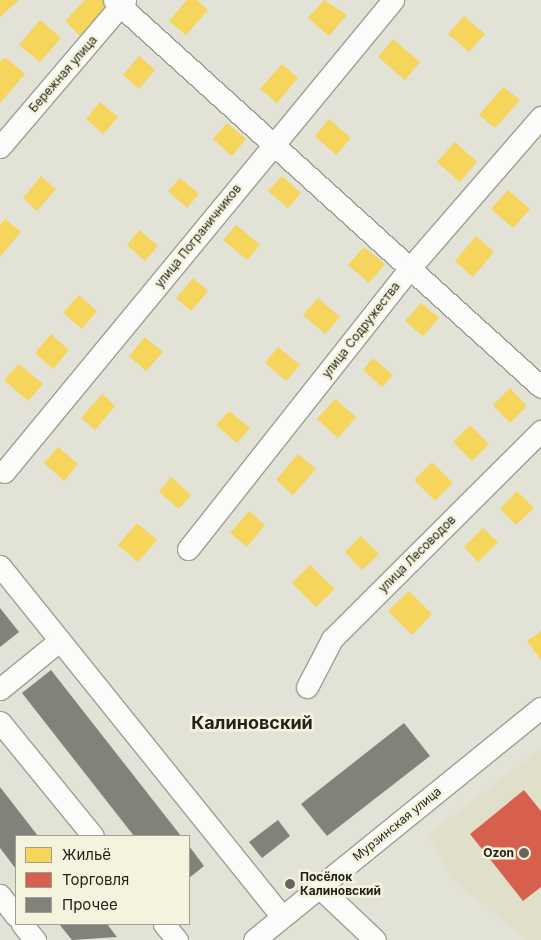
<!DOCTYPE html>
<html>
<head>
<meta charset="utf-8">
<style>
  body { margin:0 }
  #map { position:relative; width:541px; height:940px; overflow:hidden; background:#e2e2d6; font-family:Inter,sans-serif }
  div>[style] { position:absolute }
  .built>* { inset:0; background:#e0e0ca }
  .homes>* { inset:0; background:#f6d55c }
  .shops>* { inset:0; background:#d6604d }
  .building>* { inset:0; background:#81837b }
  .roads { filter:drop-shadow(1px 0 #9f9f96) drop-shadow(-1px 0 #9f9f96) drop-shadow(0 1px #9f9f96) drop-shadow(0 -1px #9f9f96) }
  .minor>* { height:21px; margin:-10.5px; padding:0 10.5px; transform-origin:10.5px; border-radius:10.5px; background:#fbfbf9 }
  .dots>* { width:14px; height:14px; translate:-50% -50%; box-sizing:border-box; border:2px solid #f4f4de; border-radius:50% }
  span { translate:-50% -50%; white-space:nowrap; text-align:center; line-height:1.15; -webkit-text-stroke:5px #f4f4de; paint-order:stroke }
  .street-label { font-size:12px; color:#23231b }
  .poi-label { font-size:12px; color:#23231b; font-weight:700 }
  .right { translate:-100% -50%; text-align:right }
  .left { translate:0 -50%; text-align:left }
  .district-label { font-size:18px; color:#23231b; font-weight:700 }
  .legend { position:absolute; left:15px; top:835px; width:175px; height:90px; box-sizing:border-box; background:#f4f4de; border:1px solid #a0a090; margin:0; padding:6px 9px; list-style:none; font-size:15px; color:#23231b }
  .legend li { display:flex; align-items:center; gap:10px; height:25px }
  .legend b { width:25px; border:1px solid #a0a090 }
</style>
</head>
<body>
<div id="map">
  <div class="built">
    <i style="clip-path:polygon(541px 748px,541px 940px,528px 940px,454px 881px,428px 835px)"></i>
  </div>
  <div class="homes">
    <i style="clip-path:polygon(0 0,19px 0,0 17px)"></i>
    <i style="clip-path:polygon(85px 0,104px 0,110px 6px,81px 37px,65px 21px)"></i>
    <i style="clip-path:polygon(187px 0,197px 0,208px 10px,186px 35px,169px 21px)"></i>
    <i style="clip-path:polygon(324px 0,347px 15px,329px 36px,308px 18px)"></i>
    <i style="clip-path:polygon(464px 16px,485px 34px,469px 52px,448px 34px)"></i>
    <i style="clip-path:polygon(40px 20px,61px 38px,40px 62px,19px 45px)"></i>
    <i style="clip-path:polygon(393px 39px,420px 62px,405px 80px,378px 57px)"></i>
    <i style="clip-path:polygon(139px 56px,155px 70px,139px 89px,123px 75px)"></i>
    <i style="clip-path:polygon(5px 57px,25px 74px,0 103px,0 62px)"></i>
    <i style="clip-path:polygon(282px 64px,298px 78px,277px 103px,260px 89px)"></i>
    <i style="clip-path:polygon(503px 87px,520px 100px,495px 128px,479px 115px)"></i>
    <i style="clip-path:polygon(100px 102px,118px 117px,103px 134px,86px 119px)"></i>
    <i style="clip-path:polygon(329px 119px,351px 138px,336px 155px,315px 136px)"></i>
    <i style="clip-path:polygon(227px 123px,246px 139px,232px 156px,213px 139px)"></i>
    <i style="clip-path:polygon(455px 142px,477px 162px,460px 182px,437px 162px)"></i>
    <i style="clip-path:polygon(41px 176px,56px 189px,37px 211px,23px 198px)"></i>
    <i style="clip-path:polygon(282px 176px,301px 193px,288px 208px,268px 191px)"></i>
    <i style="clip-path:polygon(180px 178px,199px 194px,187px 208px,168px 191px)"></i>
    <i style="clip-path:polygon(508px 190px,530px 209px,513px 228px,491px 209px)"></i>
    <i style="clip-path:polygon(5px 219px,21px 232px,0 257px,0 225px)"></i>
    <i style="clip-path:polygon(236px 225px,260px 245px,247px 260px,223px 240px)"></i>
    <i style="clip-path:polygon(139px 230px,158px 246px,145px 261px,127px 245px)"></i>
    <i style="clip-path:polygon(476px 236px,494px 252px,473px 277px,455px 261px)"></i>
    <i style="clip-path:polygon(364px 247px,385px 264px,369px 283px,348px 265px)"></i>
    <i style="clip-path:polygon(193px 278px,208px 291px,191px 311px,176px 298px)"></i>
    <i style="clip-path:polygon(79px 295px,97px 311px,82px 329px,63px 313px)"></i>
    <i style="clip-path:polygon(318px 298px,340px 317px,325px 334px,303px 315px)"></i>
    <i style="clip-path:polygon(421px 303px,439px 318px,423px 336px,405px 321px)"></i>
    <i style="clip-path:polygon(51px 334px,69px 350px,53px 369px,35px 353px)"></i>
    <i style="clip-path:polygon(145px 337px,163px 352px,146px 371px,129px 356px)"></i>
    <i style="clip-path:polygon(278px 347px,300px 365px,286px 381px,265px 363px)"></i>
    <i style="clip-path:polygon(373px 358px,393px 375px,382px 387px,363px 370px)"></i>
    <i style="clip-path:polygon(19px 364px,43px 384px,28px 401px,4px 380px)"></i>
    <i style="clip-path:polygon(510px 388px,527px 406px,510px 423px,493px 405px)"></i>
    <i style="clip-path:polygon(102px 394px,115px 406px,95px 430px,81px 418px)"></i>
    <i style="clip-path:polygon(335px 399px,356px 417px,338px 438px,317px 419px)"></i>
    <i style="clip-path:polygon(229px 411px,250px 428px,237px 443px,216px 425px)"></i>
    <i style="clip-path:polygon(470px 425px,489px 444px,472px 461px,453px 442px)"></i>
    <i style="clip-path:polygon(58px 447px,78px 464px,64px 481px,44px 463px)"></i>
    <i style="clip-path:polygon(298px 454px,316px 469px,293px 495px,276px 480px)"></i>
    <i style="clip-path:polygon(432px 462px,453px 483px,435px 501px,414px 480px)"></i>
    <i style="clip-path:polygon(171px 477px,191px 495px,179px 509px,159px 492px)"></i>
    <i style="clip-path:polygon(517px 491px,534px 508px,516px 525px,500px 509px)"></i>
    <i style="clip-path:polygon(249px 511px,265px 525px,247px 547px,230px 533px)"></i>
    <i style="clip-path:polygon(137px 523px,157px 540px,138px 562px,118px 545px)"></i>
    <i style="clip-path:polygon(483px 528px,498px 542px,478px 562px,464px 547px)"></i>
    <i style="clip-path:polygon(361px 536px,379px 554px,362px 570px,345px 552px)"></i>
    <i style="clip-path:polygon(310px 565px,335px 589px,316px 607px,292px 583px)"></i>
    <i style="clip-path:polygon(409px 591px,432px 614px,412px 635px,388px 611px)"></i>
    <i style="clip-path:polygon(541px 631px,541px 660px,527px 641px)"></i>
  </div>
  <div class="shops">
    <i style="clip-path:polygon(524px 790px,541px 811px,541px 887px,523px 901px,470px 834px)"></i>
  </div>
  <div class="building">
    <i style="clip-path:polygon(0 608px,19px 632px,0 647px)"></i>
    <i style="clip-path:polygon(51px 670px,181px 836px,134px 836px,22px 693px)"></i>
    <i style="clip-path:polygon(404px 723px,430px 756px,327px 836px,301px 804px)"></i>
    <i style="clip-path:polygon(0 787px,38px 836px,16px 836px,16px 869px,0 848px)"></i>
    <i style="clip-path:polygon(278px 820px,290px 836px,262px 858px,249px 842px)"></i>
    <i style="clip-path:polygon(189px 846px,204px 866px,189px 878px)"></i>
    <i style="clip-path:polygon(59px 924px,107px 924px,117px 937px,72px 940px)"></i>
  </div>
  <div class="roads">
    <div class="minor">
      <i style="left:114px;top:0;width:576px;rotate:42.19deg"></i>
      <i style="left:0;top:147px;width:193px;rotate:-49.6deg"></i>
      <i style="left:4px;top:472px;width:612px;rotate:-50.51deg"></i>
      <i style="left:188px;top:549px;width:358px;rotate:-51.7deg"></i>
      <i style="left:410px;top:268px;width:200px;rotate:-49.1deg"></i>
      <i style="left:0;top:566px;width:450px;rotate:51.2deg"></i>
      <i style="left:307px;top:687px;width:54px;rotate:-62.5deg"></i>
      <i style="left:332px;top:639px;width:295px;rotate:-44.9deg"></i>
      <i style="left:0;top:689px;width:77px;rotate:-39.2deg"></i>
      <i style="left:0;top:722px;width:147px;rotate:50.8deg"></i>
      <i style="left:319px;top:887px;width:77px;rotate:43.4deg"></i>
      <i style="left:0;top:895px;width:26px;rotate:53deg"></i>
      <i style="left:22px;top:924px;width:21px;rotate:51deg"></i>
      <i style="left:164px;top:924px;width:21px;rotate:51deg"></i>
      <i style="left:254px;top:940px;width:369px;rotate:-39deg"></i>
    </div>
  </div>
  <div class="dots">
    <i style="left:524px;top:853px;background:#66665c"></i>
    <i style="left:290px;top:884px;background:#66665c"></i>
  </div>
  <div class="street-label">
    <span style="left:63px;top:74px;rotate:-49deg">Бережная улица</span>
    <span style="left:198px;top:236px;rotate:-51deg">улица Пограничников</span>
    <span style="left:361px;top:330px;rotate:-52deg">улица Содружества</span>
    <span style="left:417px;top:554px;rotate:-45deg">улица Лесоводов</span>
    <span style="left:397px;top:824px;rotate:-39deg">Мурзинская улица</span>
  </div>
  <div class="poi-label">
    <span class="right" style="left:514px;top:853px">Ozon</span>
    <span class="left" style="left:300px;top:884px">Посёлок<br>Калиновский</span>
  </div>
  <div class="district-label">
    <span style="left:252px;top:723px">Калиновский</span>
  </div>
  <ul class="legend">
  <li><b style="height:14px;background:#f6d55c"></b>Жильё</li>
  <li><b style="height:14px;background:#d6604d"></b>Торговля</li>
  <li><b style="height:14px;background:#81837b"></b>Прочее</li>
  </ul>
</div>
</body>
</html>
